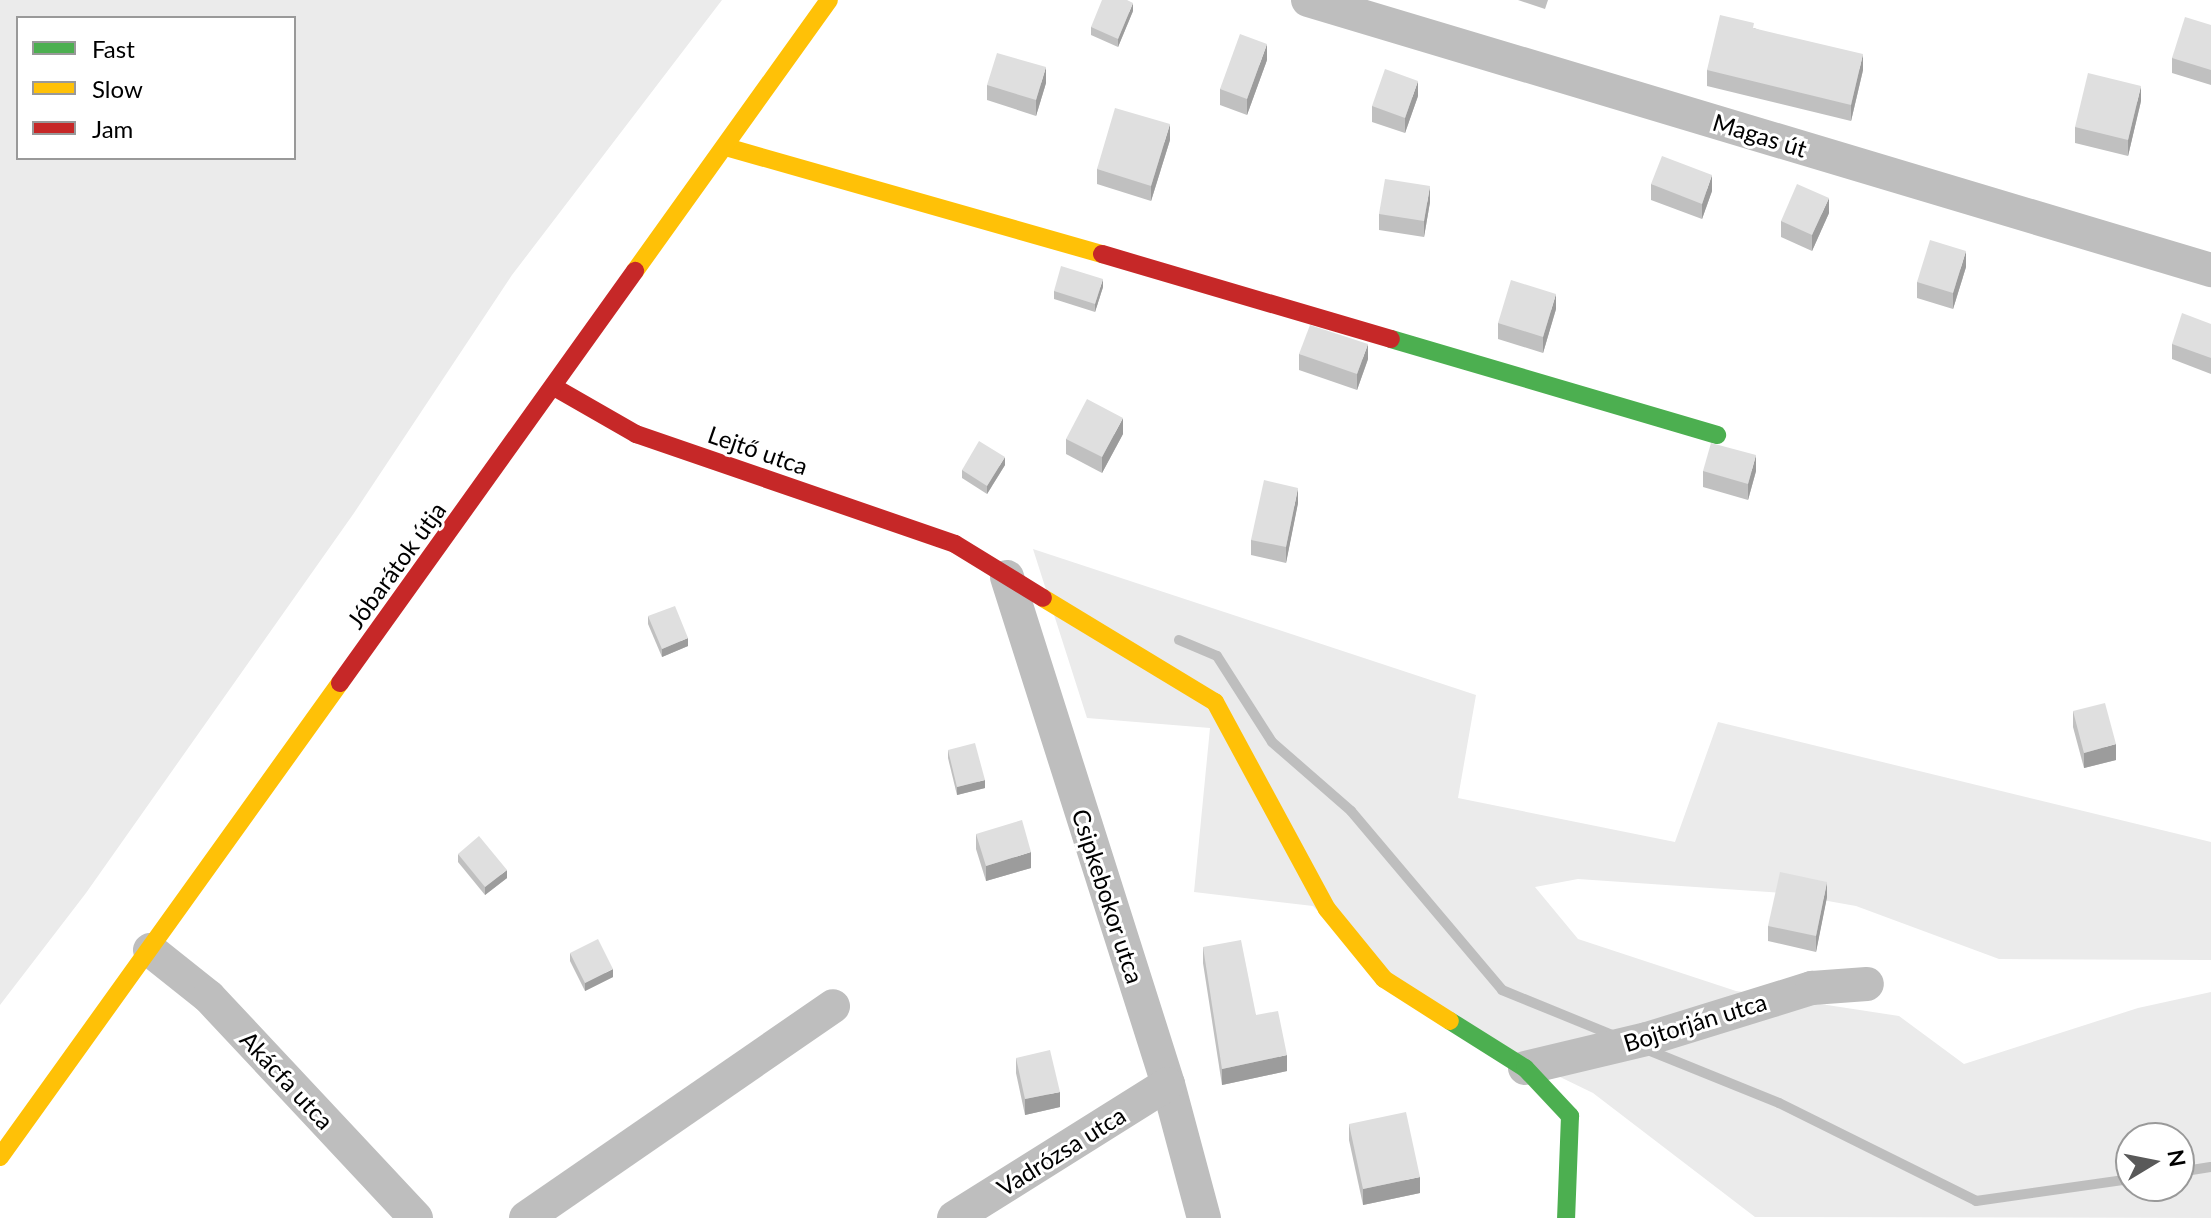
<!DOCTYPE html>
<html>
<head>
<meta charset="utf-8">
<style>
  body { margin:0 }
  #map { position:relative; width:2211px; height:1218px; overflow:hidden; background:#fff; font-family:Lato,sans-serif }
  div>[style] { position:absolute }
  .green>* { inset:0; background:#ebebeb }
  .stream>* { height:10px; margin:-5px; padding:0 5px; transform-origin:5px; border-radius:5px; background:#bebebe }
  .street>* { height:34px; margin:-17px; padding:0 17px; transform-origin:17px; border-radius:17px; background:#bebebe }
  .fast>* { height:18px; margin:-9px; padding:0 9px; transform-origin:9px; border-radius:9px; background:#4caf50 }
  .slow>* { height:18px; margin:-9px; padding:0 9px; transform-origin:9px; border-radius:9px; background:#ffc107 }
  .jam>* { height:18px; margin:-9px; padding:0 9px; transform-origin:9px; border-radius:9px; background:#c62828 }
  .wall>* { inset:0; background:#c0c0c0 }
  .shaded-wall>* { inset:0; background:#9c9c9c }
  .building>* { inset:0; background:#dfdfdf }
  span { translate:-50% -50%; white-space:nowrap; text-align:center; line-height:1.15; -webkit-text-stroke:6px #fff; paint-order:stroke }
  .street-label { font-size:24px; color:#000 }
  .legend { position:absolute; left:16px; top:16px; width:280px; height:144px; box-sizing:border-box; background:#fff; border:2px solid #999; margin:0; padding:10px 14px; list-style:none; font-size:24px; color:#000 }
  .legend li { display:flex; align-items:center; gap:16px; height:40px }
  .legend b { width:40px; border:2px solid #999 }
  .north { position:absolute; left:2115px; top:1122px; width:80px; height:80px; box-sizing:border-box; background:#fff; border:2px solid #999; border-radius:50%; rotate:80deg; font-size:22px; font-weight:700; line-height:32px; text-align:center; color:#000 }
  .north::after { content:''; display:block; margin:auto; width:28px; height:36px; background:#595959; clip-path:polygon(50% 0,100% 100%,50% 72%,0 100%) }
</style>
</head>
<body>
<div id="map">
  <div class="green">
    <i style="clip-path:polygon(evenodd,0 0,722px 0,512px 275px,354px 513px,86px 893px,0 1005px,0 0,18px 18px,294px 18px,294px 158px,18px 158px,18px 18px)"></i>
    <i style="clip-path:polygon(evenodd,1033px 549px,1476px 695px,1458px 798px,1675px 842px,1718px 722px,2211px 842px,2211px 960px,1999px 959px,1856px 906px,1783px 893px,1578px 879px,1535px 887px,1578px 939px,1736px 991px,1899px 1016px,1964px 1064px,2138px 1008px,2211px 992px,2211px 1218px,1755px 1217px,1593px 1093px,1404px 1001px,1313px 906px,1194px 892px,1210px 728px,1087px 718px,1033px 549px,2131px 1138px,2179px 1138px,2179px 1186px,2131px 1186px,2131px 1138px)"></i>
  </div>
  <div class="stream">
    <i style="left:1179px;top:640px;width:41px;rotate:22.8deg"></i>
    <i style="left:1217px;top:656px;width:102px;rotate:57.4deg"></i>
    <i style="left:1272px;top:742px;width:105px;rotate:41.1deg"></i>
    <i style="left:1351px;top:811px;width:234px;rotate:49.8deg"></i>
    <i style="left:1502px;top:990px;width:122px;rotate:22.2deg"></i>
    <i style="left:1648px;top:1050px;width:141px;rotate:22deg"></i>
    <i style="left:1779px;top:1103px;width:220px;rotate:26.4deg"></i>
    <i style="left:1976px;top:1201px;width:157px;rotate:-8.1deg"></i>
    <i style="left:2179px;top:1172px;width:32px;rotate:-9deg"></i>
  </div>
  <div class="street">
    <i style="left:1308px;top:0;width:943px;rotate:16.65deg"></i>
    <i style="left:1007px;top:577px;width:532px;rotate:72.38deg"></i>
    <i style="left:1168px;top:1084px;width:139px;rotate:75deg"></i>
    <i style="left:150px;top:950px;width:75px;rotate:38.5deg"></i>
    <i style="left:209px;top:997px;width:303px;rotate:46.9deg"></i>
    <i style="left:1525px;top:1068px;width:125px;rotate:-13.4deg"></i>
    <i style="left:1647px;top:1039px;width:173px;rotate:-17.2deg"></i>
    <i style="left:1812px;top:988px;width:55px;rotate:-4.2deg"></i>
    <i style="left:526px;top:1218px;width:373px;rotate:-34.6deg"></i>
    <i style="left:954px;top:1218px;width:252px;rotate:-32.1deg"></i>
  </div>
  <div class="fast">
    <i style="left:1391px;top:339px;width:340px;rotate:16.4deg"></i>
    <i style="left:1450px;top:1021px;width:89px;rotate:32.1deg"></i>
    <i style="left:1525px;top:1068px;width:66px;rotate:46.8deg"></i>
    <i style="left:1570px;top:1116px;width:102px;rotate:92.2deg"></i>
  </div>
  <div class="slow">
    <i style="left:726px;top:147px;width:391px;rotate:15.9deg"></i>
    <i style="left:635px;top:271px;width:333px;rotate:-54.4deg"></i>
    <i style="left:1043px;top:598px;width:201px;rotate:31.2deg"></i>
    <i style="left:1215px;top:702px;width:235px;rotate:61.6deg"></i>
    <i style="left:1327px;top:909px;width:90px;rotate:50.8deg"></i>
    <i style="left:1384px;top:979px;width:78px;rotate:32.5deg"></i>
    <i style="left:0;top:1157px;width:583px;rotate:-54.35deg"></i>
  </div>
  <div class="jam">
    <i style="left:1102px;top:254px;width:301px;rotate:16.4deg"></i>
    <i style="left:554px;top:387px;width:95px;rotate:29.8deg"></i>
    <i style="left:636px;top:434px;width:337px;rotate:19deg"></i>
    <i style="left:955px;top:544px;width:103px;rotate:31.5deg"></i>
    <i style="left:340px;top:683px;width:507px;rotate:-54.4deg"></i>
  </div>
  <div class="wall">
    <i style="clip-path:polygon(1518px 0,1548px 0,1545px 9px)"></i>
    <i style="clip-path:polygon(1133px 11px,1118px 47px,1091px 35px,1091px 27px)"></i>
    <i style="clip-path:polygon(2211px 25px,2211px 85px,2172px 73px,2172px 58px)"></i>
    <i style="clip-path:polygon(1754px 28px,1863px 70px,1851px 121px,1707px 86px,1707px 70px)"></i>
    <i style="clip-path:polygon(1267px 60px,1247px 115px,1220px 105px,1220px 89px)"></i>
    <i style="clip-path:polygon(1046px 83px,1036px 116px,987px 100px,987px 85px)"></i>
    <i style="clip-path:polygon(1418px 96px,1405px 133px,1372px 122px,1372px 106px)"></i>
    <i style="clip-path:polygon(2141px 101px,2128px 156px,2075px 143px,2075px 127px)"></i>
    <i style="clip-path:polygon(1170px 140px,1151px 201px,1097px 184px,1097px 169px)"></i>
    <i style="clip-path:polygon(1651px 184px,1712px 191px,1702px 219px,1651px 200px)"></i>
    <i style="clip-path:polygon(1430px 202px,1424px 237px,1379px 230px,1379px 214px)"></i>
    <i style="clip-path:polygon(1829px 213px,1812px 251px,1781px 237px,1781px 221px)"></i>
    <i style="clip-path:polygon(1966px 267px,1953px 309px,1917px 298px,1917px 282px)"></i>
    <i style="clip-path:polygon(1103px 287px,1095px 312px,1054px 299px,1054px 291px)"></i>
    <i style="clip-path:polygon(1556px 309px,1543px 353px,1498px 339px,1498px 323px)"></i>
    <i style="clip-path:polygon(2211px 324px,2211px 374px,2172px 359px,2172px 344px)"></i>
    <i style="clip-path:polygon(1299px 354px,1368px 359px,1357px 390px,1299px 370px)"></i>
    <i style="clip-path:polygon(1123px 434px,1102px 473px,1066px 454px,1066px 439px)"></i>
    <i style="clip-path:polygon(1005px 465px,987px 494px,962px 478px,962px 470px)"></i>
    <i style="clip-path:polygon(1703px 471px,1756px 471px,1748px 500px,1703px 487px)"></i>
    <i style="clip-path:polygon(1298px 503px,1286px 563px,1251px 555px,1251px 540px)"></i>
    <i style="clip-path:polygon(648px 616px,688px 646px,662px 657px,648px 624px)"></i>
    <i style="clip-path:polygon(2073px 711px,2116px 760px,2084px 768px,2073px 727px)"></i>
    <i style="clip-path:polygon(948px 750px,985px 788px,957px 795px,948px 758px)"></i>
    <i style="clip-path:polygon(976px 834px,1031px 868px,986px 881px,976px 849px)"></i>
    <i style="clip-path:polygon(458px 854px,507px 878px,485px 895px,458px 862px)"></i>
    <i style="clip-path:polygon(1827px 897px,1816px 952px,1768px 941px,1768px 926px)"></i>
    <i style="clip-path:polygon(1203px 947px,1256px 1015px,1287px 1071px,1222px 1085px,1203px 963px)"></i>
    <i style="clip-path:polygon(570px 953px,613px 977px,585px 991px,570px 961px)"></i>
    <i style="clip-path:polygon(1016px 1058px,1060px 1107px,1025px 1115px,1016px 1073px)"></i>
    <i style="clip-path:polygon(1349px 1124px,1420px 1193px,1363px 1205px,1349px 1140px)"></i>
  </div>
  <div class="shaded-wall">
    <i style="clip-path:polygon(1133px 3px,1133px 11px,1118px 47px,1118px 39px)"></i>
    <i style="clip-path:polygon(1267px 44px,1267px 60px,1247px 115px,1247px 99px)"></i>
    <i style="clip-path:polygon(1863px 54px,1863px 70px,1851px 121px,1851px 105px)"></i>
    <i style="clip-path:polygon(1046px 67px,1046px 83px,1036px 116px,1036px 100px)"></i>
    <i style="clip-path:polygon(1418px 81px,1418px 96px,1405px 133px,1405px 118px)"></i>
    <i style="clip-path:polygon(2141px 86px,2141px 101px,2128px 156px,2128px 140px)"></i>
    <i style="clip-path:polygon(1170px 124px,1170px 140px,1151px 201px,1151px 186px)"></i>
    <i style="clip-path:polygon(1712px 175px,1712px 191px,1702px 219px,1702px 204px)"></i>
    <i style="clip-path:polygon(1430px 186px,1430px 202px,1424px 237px,1424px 221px)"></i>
    <i style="clip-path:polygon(1829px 198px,1829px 213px,1812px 251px,1812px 235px)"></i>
    <i style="clip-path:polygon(1966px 251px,1966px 267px,1953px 309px,1953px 293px)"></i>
    <i style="clip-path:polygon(1103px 279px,1103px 287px,1095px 312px,1095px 304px)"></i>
    <i style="clip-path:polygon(1556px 294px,1556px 309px,1543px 353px,1543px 337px)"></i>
    <i style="clip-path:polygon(1368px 344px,1368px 359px,1357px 390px,1357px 374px)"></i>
    <i style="clip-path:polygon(1123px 418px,1123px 434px,1102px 473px,1102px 457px)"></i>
    <i style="clip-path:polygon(1756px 455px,1756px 471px,1748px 500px,1748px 484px)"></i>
    <i style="clip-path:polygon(1005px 457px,1005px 465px,987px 494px,987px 486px)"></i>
    <i style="clip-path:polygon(1298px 488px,1298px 503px,1286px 563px,1286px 547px)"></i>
    <i style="clip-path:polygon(688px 638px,688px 646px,662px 657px,662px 649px)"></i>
    <i style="clip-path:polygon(2116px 744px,2116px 760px,2084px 768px,2084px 753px)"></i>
    <i style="clip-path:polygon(985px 780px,985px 788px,957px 795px,957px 787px)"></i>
    <i style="clip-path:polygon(1031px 852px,1031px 868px,986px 881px,986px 866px)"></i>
    <i style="clip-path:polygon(507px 870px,507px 878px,485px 895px,485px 887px)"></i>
    <i style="clip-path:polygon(1827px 882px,1827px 897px,1816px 952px,1816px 936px)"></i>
    <i style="clip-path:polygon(613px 969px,613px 977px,585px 991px,585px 983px)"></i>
    <i style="clip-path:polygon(1287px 1055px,1287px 1071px,1222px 1085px,1222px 1069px)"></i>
    <i style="clip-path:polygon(1060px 1092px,1060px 1107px,1025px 1115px,1025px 1099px)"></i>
    <i style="clip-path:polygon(1420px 1177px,1420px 1193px,1363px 1205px,1363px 1189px)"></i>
  </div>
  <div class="building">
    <i style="clip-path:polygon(1102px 0,1127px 0,1133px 3px,1118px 39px,1091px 27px)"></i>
    <i style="clip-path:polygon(1720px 15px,1754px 23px,1753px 28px,1863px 54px,1851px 105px,1707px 70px)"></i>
    <i style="clip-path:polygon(2185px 17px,2211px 25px,2211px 70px,2172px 58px)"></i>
    <i style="clip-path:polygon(1240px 34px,1267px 44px,1247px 99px,1220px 89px)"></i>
    <i style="clip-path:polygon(997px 53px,1046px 67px,1036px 100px,987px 85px)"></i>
    <i style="clip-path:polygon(1385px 69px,1418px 81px,1405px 118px,1372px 106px)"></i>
    <i style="clip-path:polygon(2088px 73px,2141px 86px,2128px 140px,2075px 127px)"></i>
    <i style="clip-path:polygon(1115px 108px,1170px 124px,1151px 186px,1097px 169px)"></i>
    <i style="clip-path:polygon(1662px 156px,1712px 175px,1702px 204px,1651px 184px)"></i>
    <i style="clip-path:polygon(1385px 179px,1430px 186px,1424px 221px,1379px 214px)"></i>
    <i style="clip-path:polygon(1797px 184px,1829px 198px,1812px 235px,1781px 221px)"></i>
    <i style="clip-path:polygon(1930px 240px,1966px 251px,1953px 293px,1917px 282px)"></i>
    <i style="clip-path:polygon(1061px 266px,1103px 279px,1095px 304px,1054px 291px)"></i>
    <i style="clip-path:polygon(1511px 280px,1556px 294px,1543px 337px,1498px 323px)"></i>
    <i style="clip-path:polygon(2182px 313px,2211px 324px,2211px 358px,2172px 344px)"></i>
    <i style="clip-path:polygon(1310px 325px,1368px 344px,1357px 374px,1299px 354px)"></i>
    <i style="clip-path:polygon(1087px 399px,1123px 418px,1102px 457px,1066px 439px)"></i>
    <i style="clip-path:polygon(979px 441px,1005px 457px,987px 486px,962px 470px)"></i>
    <i style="clip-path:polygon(1711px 443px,1756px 455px,1748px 484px,1703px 471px)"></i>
    <i style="clip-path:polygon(1264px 480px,1298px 488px,1286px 547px,1251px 540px)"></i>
    <i style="clip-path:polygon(675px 606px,688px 638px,662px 649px,648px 616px)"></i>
    <i style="clip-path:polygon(2105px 703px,2116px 744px,2084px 753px,2073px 711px)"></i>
    <i style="clip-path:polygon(975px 743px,985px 780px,957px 787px,948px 750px)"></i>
    <i style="clip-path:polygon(1022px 820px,1031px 852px,986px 866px,976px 834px)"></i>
    <i style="clip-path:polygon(479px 836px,507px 870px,485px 887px,458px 854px)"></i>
    <i style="clip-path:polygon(1780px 872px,1827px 882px,1816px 936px,1768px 926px)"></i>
    <i style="clip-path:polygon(598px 939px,613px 969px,585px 983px,570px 953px)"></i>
    <i style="clip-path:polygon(1241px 940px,1256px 1015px,1278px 1011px,1287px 1055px,1222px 1069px,1203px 947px)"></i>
    <i style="clip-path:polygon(1050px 1050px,1060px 1092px,1025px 1099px,1016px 1058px)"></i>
    <i style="clip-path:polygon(1406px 1112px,1420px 1177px,1363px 1189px,1349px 1124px)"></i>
  </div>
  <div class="street-label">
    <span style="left:1760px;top:135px;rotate:17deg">Magas út</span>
    <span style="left:758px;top:450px;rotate:19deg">Lejtő utca</span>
    <span style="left:396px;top:565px;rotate:-54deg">Jóbarátok útja</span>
    <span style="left:1108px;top:896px;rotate:72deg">Csipkebokor utca</span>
    <span style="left:1695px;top:1022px;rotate:-17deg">Bojtorján utca</span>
    <span style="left:287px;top:1080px;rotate:47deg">Akácfa utca</span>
    <span style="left:1061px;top:1151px;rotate:-32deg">Vadrózsa utca</span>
  </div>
  <ul class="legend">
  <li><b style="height:10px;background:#4caf50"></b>Fast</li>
  <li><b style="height:10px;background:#ffc107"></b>Slow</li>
  <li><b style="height:10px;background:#c62828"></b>Jam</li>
  </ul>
  <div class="north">N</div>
</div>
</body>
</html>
